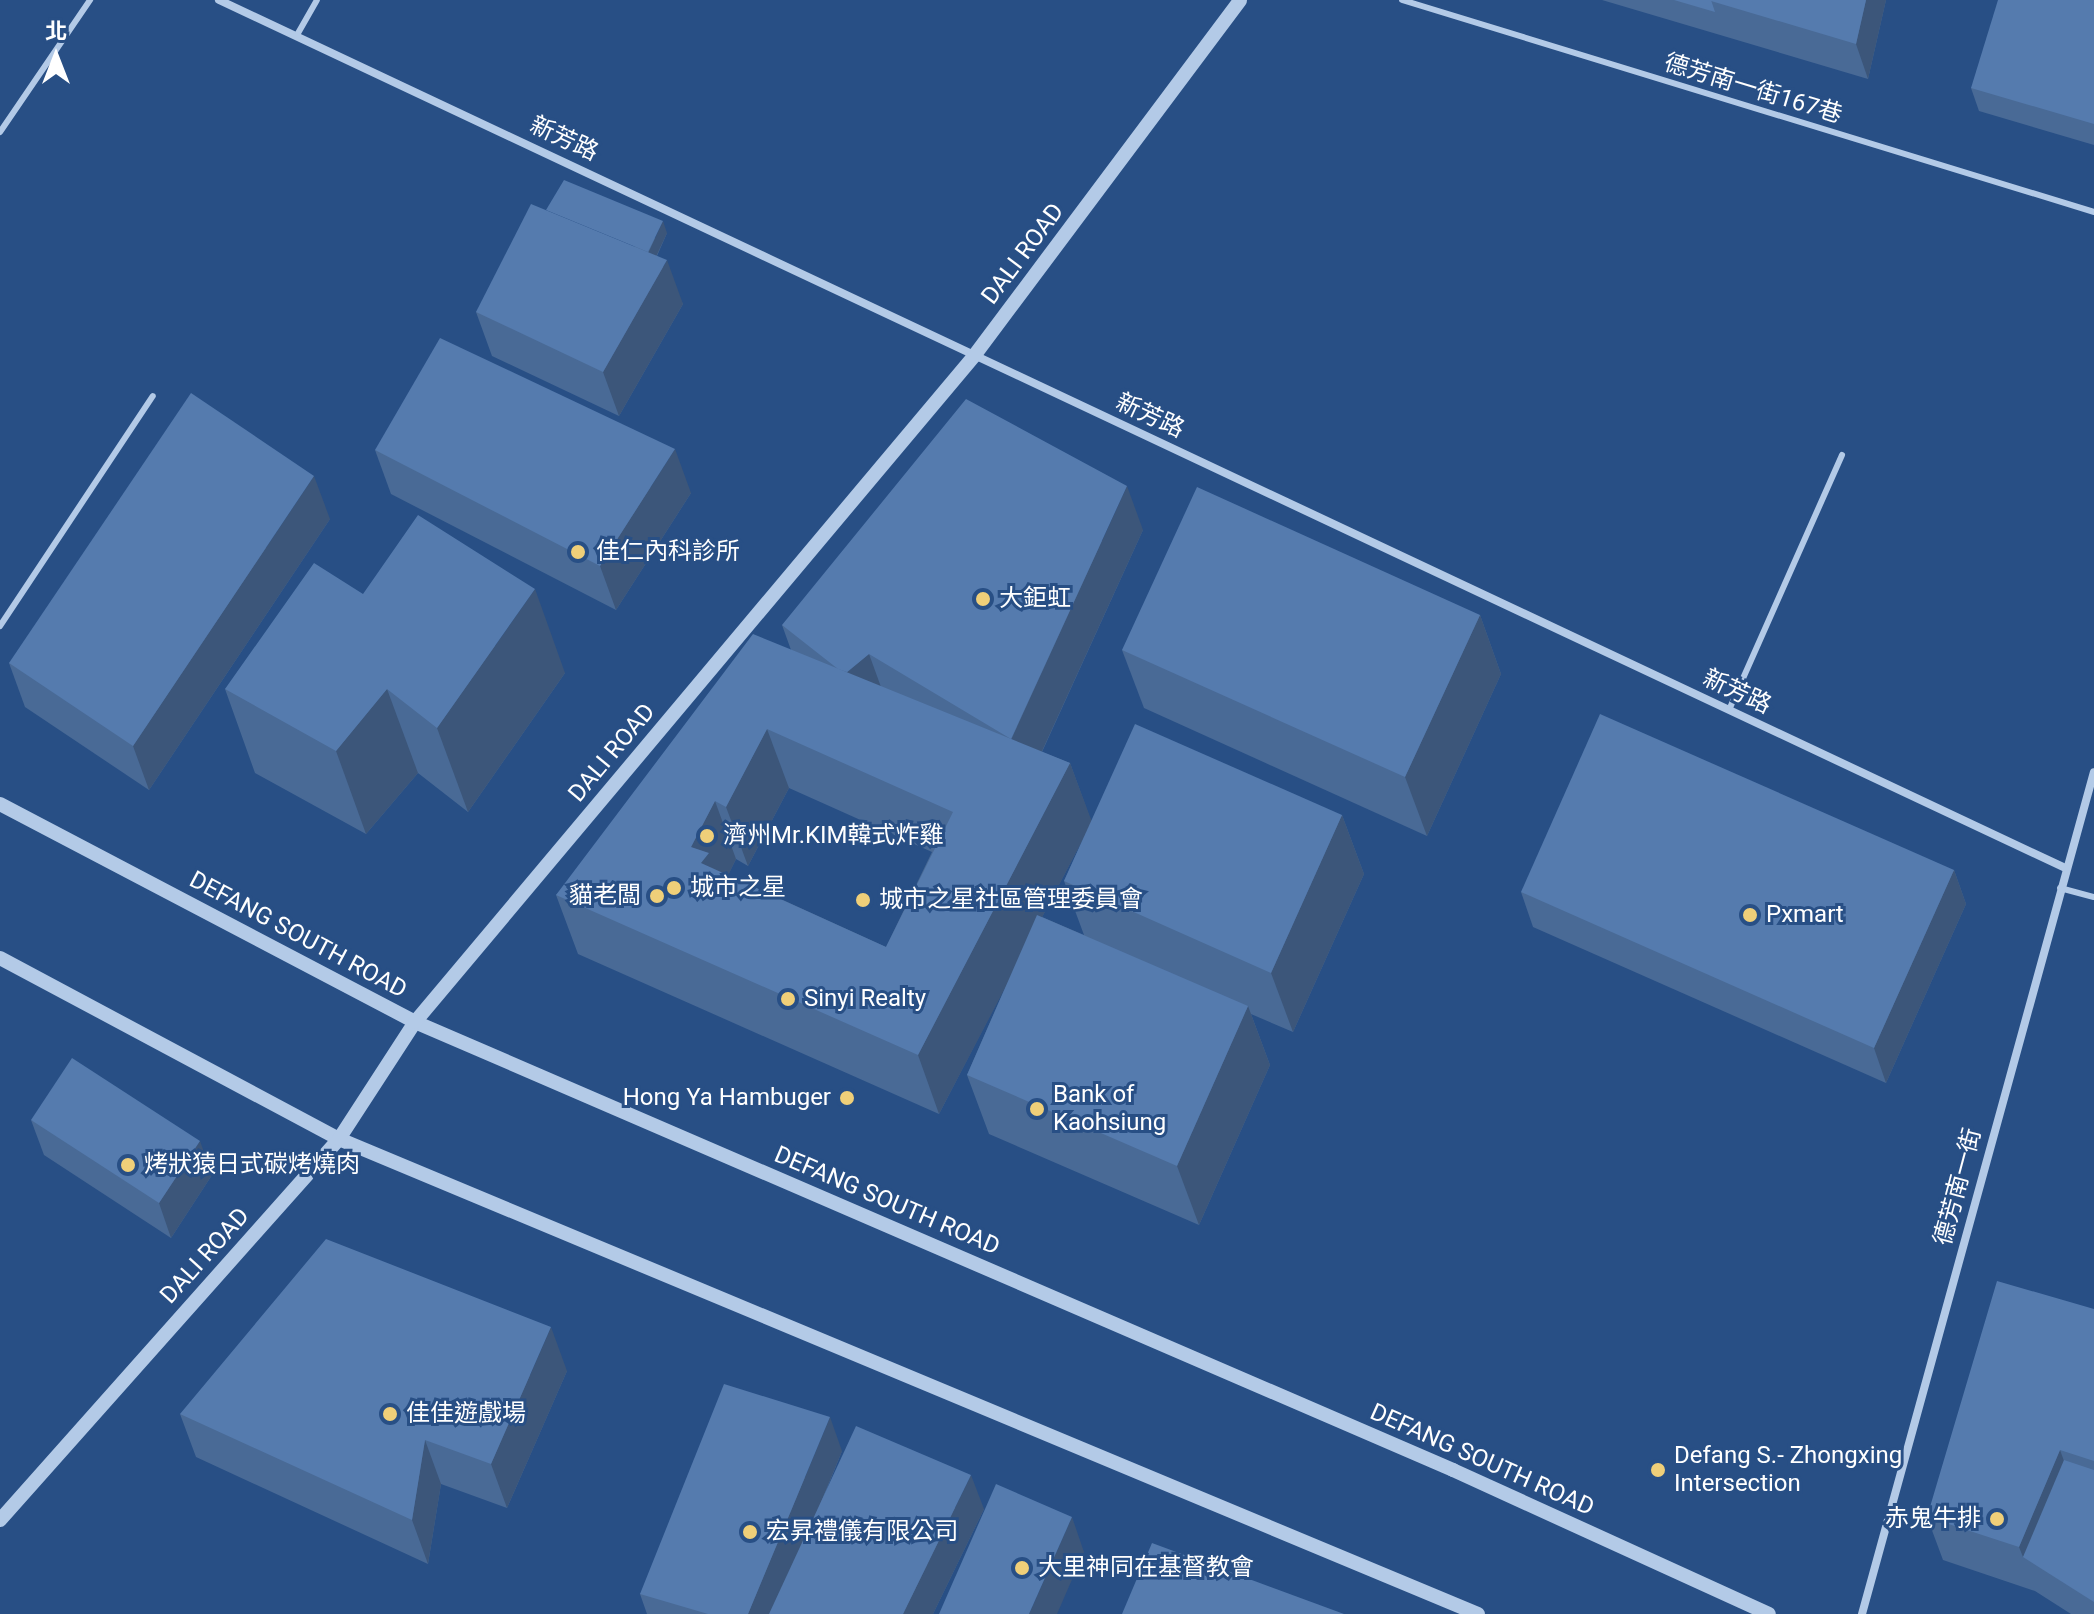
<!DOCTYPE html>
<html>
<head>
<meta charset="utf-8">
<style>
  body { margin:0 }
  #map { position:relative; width:2094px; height:1614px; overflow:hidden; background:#284f85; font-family:Roboto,"Noto Sans TC",sans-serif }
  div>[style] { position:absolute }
  .service>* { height:6px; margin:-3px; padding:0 3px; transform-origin:3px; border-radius:3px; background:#b3cae7 }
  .minor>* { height:8px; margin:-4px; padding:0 4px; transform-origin:4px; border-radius:4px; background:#b3cae7 }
  .tertiary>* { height:14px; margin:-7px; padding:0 7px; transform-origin:7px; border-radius:7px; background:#b3cae7 }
  .wall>* { inset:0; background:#496a96 }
  .shaded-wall>* { inset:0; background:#3c567a }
  .building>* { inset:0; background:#557bae }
  .dots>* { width:22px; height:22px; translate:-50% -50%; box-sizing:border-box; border:4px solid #284f85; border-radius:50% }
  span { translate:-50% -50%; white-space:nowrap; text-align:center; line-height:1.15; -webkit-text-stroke:6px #284f85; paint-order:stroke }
  .street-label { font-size:24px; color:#fff }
  .poi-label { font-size:24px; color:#fff }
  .left { translate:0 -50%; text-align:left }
  .right { translate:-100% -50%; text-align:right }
  .north { position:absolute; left:16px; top:16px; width:80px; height:80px; -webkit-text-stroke:6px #284f85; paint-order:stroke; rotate:0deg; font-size:22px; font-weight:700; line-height:32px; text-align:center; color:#fff }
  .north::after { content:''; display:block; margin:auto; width:28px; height:36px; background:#fff; clip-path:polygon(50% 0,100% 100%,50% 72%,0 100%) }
</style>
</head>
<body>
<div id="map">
  <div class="service">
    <i style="left:1402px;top:0;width:724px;rotate:17.03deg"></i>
    <i style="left:297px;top:35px;width:40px;rotate:-60.3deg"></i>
    <i style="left:0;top:132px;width:160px;rotate:-55.7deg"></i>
    <i style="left:0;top:626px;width:276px;rotate:-56.4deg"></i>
    <i style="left:1729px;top:710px;width:279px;rotate:-66.1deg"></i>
    <i style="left:2060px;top:888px;width:35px;rotate:15deg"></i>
  </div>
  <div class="minor">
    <i style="left:219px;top:0;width:2040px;rotate:25.18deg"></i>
    <i style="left:1862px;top:1614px;width:873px;rotate:-74.6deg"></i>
  </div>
  <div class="tertiary">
    <i style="left:0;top:804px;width:469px;rotate:27.7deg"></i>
    <i style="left:415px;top:1022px;width:1131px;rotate:23.34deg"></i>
    <i style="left:1453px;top:1470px;width:347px;rotate:24.5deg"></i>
    <i style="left:0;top:958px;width:384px;rotate:28.1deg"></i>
    <i style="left:339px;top:1139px;width:1234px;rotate:22.64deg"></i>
    <i style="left:0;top:1520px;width:510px;rotate:-48.34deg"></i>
    <i style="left:339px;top:1139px;width:140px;rotate:-57deg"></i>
    <i style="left:415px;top:1022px;width:870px;rotate:-49.99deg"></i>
    <i style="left:974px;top:356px;width:444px;rotate:-53.2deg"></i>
  </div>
  <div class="wall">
    <i style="clip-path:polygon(1602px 0,1886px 0,1868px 79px)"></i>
    <i style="clip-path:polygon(2094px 0,2094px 145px,1979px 111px,1971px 88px)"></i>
    <i style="clip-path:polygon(667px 233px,657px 256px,683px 304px,619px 416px,492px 356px,476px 312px)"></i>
    <i style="clip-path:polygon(375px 450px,691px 493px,616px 610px,391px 494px)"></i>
    <i style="clip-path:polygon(330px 519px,149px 790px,25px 707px,9px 663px)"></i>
    <i style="clip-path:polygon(evenodd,1143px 530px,1042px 752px,1070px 763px,1091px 821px,1342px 815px,1364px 874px,1293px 1032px,1251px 1014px,1270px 1065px,1199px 1225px,989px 1134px,967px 1075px,1008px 981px,939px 1114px,578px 954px,556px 895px,791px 650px,782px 625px,1143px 530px,789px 788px,932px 852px,886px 947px,728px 875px,736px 859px,748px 866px,789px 788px,1143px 530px,1085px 835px,1064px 881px,1084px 935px,1042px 917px,1085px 835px)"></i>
    <i style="clip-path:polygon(363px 594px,565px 673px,468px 812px,418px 773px,366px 834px,255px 773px,225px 689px)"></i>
    <i style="clip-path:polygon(1480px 615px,1501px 674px,1427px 836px,1144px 708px,1122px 650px)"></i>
    <i style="clip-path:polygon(1954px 870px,1966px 904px,1886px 1083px,1533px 927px,1521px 892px)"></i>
    <i style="clip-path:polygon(31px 1120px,212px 1175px,171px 1238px,44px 1155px)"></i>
    <i style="clip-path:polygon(2094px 1309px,2094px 1614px,2071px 1614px,2035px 1591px,1943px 1560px,1927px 1517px)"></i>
    <i style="clip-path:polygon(567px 1371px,507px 1508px,441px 1484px,428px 1564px,196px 1457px,180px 1414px)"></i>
    <i style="clip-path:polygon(842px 1451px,822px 1501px,984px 1509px,933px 1614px,647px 1614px,640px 1594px)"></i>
  </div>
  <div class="shaded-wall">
    <i style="clip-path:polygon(1866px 0,1886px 0,1868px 79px,1856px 44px)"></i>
    <i style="clip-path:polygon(663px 221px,667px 233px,648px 274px,644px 262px)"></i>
    <i style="clip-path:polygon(667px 260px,683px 304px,619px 416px,603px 372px)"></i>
    <i style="clip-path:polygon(675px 449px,691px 493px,616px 610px,600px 566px)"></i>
    <i style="clip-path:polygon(314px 476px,330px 519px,149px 790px,133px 746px)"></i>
    <i style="clip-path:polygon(1127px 486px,1143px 530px,1027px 784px,1011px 740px)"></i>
    <i style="clip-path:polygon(535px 589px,565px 673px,468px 812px,437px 728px)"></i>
    <i style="clip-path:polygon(1480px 615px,1501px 674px,1427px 836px,1405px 777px)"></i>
    <i style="clip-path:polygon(869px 654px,885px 698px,845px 674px)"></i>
    <i style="clip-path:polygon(387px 689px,418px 773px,366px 834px,336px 751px)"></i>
    <i style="clip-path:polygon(767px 729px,789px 788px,748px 866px,726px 807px)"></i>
    <i style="clip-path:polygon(1070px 763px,1092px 822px,939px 1114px,918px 1055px)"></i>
    <i style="clip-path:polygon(715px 801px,736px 859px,722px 888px,730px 912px,691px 847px)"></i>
    <i style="clip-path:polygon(1342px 815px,1364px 874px,1293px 1032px,1271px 973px)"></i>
    <i style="clip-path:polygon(1954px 870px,1966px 904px,1886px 1083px,1874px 1048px)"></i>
    <i style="clip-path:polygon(1248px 1006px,1270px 1065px,1199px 1225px,1177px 1166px)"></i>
    <i style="clip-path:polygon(200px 1141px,212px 1175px,171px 1238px,159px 1203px)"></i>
    <i style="clip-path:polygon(551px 1327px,567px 1371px,507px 1508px,491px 1464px)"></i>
    <i style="clip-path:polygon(830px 1417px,842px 1451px,775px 1614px,748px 1614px)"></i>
    <i style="clip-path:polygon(425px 1440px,441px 1484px,428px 1564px,412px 1520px)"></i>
    <i style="clip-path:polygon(2060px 1450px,2076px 1494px,2023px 1557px,2019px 1547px)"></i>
    <i style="clip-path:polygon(971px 1475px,984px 1509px,933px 1614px,903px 1614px)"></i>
    <i style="clip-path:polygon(1072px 1517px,1084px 1552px,1057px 1614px,1029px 1614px)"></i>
  </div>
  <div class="building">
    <i style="clip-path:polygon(1674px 0,1711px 0,1715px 12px)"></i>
    <i style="clip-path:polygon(1711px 0,1866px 0,1856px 44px,1711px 1px)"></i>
    <i style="clip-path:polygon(1998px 0,2094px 0,2094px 124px,1971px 88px)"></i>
    <i style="clip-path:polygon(564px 180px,663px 221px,648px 252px,546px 210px)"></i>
    <i style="clip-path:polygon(531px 204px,667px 260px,603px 372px,476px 312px)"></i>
    <i style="clip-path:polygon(440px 338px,675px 449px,600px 566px,375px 450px)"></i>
    <i style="clip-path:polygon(191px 393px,314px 476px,133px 746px,9px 663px)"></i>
    <i style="clip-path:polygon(966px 399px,1127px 486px,1011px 739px,869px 654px,847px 672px,838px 669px,782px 625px)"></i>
    <i style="clip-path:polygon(1197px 487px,1480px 615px,1405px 777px,1122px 650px)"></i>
    <i style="clip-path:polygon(418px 515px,535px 589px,437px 728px,387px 689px,336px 751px,225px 689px,314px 563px,363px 594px)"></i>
    <i style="clip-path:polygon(evenodd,753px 634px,1070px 763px,918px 1055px,556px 895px,753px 634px,767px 729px,953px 812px,886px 947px,701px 863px,709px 853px,691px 847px,715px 801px,726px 807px,767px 729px)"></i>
    <i style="clip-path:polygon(1600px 714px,1954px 870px,1874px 1048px,1521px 892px)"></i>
    <i style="clip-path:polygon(1135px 724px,1342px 815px,1271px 973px,1064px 881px)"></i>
    <i style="clip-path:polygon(1037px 915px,1248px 1006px,1177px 1166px,967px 1075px)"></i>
    <i style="clip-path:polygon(72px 1058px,200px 1141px,159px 1203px,31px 1120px)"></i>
    <i style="clip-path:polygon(326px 1239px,551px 1327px,491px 1464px,425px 1440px,412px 1520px,180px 1414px)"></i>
    <i style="clip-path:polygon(1997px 1281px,2094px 1309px,2094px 1461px,2060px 1450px,2019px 1547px,1927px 1517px)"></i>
    <i style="clip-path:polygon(724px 1384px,830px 1417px,748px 1614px,708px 1614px,640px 1594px)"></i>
    <i style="clip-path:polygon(856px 1426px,971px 1475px,903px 1614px,769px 1614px)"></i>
    <i style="clip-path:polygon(2064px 1460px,2094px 1470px,2094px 1602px,2023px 1557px)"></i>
    <i style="clip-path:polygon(996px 1484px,1072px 1517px,1029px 1614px,939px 1614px)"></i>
    <i style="clip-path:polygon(1152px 1543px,1344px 1614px,1122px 1614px)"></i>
  </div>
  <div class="dots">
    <i style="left:578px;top:552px;background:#efcf79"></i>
    <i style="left:983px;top:599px;background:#efcf79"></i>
    <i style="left:707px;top:836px;background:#efcf79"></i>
    <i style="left:674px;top:888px;background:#efcf79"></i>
    <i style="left:657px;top:896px;background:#efcf79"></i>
    <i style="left:863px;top:900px;background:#efcf79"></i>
    <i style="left:1750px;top:915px;background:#efcf79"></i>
    <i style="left:788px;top:999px;background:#efcf79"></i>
    <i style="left:847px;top:1098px;background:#efcf79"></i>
    <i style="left:1037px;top:1109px;background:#efcf79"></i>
    <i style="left:128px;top:1165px;background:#efcf79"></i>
    <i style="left:390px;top:1414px;background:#efcf79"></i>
    <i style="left:1658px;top:1470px;background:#efcf79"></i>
    <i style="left:1997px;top:1519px;background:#efcf79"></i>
    <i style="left:750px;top:1532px;background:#efcf79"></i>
    <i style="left:1022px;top:1568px;background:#efcf79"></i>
  </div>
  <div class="street-label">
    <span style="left:1753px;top:89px;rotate:17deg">德芳南一街167巷</span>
    <span style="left:564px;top:139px;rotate:25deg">新芳路</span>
    <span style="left:1023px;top:254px;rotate:-53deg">DALI ROAD</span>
    <span style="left:1150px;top:416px;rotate:25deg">新芳路</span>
    <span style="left:1737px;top:692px;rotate:25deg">新芳路</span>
    <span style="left:612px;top:753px;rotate:-50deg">DALI ROAD</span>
    <span style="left:298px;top:935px;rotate:28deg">DEFANG SOUTH ROAD</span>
    <span style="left:1958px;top:1187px;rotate:-75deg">德芳南一街</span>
    <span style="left:887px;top:1201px;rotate:23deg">DEFANG SOUTH ROAD</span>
    <span style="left:205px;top:1256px;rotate:-48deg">DALI ROAD</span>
    <span style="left:1482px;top:1460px;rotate:24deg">DEFANG SOUTH ROAD</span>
  </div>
  <div class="poi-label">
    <span class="left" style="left:596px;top:552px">佳仁內科診所</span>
    <span class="left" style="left:999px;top:599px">大鉅虹</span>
    <span class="left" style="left:723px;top:836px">濟州Mr.KIM韓式炸雞</span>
    <span class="left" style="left:690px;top:888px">城市之星</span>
    <span class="right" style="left:641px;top:896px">貓老闆</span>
    <span class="left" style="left:879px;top:900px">城市之星社區管理委員會</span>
    <span class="left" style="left:1766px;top:915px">Pxmart</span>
    <span class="left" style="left:804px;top:999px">Sinyi Realty</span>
    <span class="left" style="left:1053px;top:1109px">Bank of<br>Kaohsiung</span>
    <span class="right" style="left:831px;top:1098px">Hong Ya Hambuger</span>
    <span class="left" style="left:144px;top:1165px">烤狀猿日式碳烤燒肉</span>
    <span class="left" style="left:406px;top:1414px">佳佳遊戲場</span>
    <span class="left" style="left:1674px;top:1470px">Defang S.- Zhongxing<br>Intersection</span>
    <span class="right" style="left:1981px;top:1519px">赤鬼牛排</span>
    <span class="left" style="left:766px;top:1532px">宏昇禮儀有限公司</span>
    <span class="left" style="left:1038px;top:1568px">大里神同在基督教會</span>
  </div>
  <div class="north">北</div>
</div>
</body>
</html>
